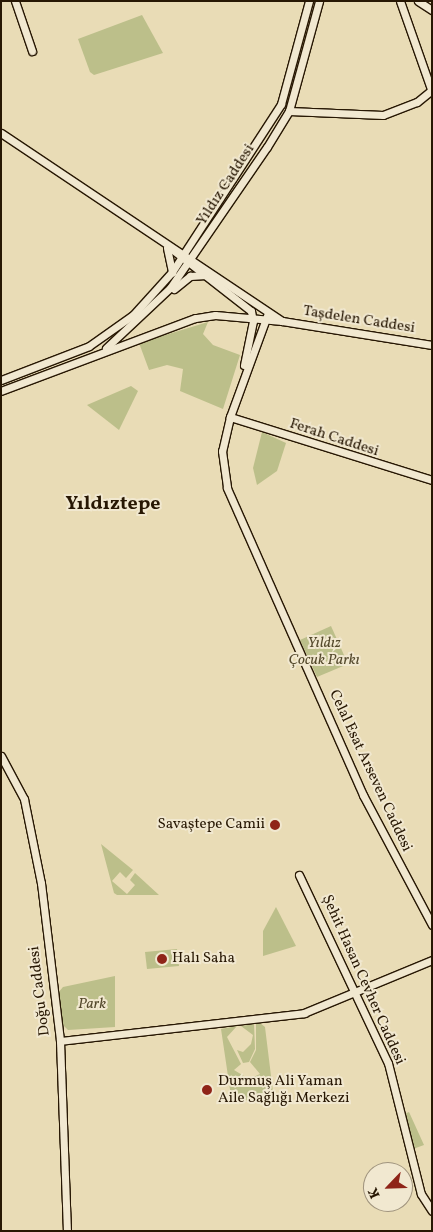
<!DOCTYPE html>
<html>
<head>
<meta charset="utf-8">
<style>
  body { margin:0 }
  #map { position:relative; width:433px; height:1232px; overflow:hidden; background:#e9dcb6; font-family:Vollkorn,serif }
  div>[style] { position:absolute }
  .green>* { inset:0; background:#bcbf8a }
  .roads { filter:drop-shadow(1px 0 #271703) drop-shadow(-1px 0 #271703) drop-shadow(0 1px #271703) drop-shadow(0 -1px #271703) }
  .secondary>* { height:7px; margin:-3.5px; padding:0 3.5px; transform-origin:3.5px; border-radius:3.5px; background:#f1e8d0 }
  .dots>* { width:14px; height:14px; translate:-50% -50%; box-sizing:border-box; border:2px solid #f1e8d0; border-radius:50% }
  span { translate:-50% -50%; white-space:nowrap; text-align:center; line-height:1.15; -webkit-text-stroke:4px #f1e8d0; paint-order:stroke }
  .street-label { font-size:15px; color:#271703 }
  .park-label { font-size:15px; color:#54492c; font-style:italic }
  .poi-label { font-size:15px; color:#271703 }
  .right { translate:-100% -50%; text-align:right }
  .left { translate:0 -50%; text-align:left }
  .district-label { font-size:20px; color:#271703; font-weight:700 }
  .frame { position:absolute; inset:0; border:2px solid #271703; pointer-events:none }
  .north { position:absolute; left:363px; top:1162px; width:50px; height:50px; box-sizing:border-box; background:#f1e8d0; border:1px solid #a0947e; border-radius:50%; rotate:246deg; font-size:14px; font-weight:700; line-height:20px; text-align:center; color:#271703 }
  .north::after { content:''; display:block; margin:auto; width:18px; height:22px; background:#8f2418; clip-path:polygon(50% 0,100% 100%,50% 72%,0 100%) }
</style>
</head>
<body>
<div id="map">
  <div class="green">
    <i style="clip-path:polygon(142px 15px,163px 53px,94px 75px,90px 72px,78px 39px)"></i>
    <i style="clip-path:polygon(208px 322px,203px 334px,213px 345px,240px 355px,223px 409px,180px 391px,183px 369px,167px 365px,149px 370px,139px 343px)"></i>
    <i style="clip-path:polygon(131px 386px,138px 391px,119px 430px,87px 405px)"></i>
    <i style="clip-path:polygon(262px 432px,286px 443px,277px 471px,257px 485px,253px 468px)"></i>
    <i style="clip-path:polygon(331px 626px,348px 664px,317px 677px,300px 640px)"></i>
    <i style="clip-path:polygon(101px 844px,133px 870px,126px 878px,120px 872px,112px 881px,127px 894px,135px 885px,130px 880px,135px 873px,159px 895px,117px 895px,114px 893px)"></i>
    <i style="clip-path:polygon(276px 907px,296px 946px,263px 956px,263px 931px)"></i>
    <i style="clip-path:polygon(177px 949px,179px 966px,147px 969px,145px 952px)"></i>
    <i style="clip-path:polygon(115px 976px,115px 1027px,68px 1030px,63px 1025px,57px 994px,63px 987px)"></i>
    <i style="clip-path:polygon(260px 1023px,265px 1027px,273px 1092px,270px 1096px,232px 1103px,221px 1029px,237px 1026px,227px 1037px,241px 1064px,234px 1070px,249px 1079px,260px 1074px,250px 1062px,256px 1050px,256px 1024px)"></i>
    <i style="clip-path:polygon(254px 1024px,255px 1049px,249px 1062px,243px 1063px,237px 1050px,243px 1052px,251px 1044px,253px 1035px,241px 1026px)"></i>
    <i style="clip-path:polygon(409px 1112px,424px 1145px,413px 1149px,402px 1115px)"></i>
  </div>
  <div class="roads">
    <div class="secondary">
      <i style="left:15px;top:1px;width:53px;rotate:71.2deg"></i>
      <i style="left:400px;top:1px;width:96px;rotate:70.6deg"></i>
      <i style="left:418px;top:1px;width:17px;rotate:33deg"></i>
      <i style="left:289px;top:111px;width:94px;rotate:2.4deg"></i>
      <i style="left:383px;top:115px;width:36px;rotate:-21deg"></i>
      <i style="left:417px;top:102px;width:19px;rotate:-39deg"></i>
      <i style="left:1px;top:133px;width:338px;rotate:33.8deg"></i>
      <i style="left:282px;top:321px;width:67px;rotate:-174.9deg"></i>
      <i style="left:215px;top:315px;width:20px;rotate:171deg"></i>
      <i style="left:195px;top:318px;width:207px;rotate:159.4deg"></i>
      <i style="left:169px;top:247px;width:104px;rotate:38deg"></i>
      <i style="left:251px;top:311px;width:10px;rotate:79deg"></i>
      <i style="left:253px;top:321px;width:45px;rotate:101.6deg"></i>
      <i style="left:167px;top:248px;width:25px;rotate:78deg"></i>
      <i style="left:174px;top:289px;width:21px;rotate:-39deg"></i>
      <i style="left:190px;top:276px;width:16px;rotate:-4deg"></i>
      <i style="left:268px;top:313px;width:111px;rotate:110.1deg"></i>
      <i style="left:230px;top:417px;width:35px;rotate:103deg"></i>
      <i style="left:222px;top:451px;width:37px;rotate:82deg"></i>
      <i style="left:227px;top:488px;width:336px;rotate:66.1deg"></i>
      <i style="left:363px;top:795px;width:147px;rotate:62deg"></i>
      <i style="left:282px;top:321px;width:152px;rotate:9.1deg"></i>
      <i style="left:106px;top:348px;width:88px;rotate:-43.2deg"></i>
      <i style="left:170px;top:288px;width:171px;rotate:-55.5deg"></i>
      <i style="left:267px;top:147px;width:42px;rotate:-58.6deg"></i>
      <i style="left:289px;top:111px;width:114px;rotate:-74.7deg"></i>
      <i style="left:1px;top:380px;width:94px;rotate:-21.1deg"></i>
      <i style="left:89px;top:346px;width:54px;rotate:-35.2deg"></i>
      <i style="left:133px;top:315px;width:58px;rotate:-47.8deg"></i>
      <i style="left:172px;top:272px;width:200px;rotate:-57deg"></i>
      <i style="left:281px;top:104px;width:107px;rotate:-74.8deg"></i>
      <i style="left:230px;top:417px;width:212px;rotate:17.3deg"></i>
      <i style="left:1px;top:756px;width:49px;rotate:61.9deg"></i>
      <i style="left:24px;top:799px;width:86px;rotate:78.6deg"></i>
      <i style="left:41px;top:883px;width:159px;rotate:83.1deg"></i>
      <i style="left:60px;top:1041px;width:190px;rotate:87.9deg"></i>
      <i style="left:299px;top:875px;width:208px;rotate:64.7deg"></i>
      <i style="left:388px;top:1063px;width:135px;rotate:75.9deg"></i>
      <i style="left:421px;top:1194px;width:20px;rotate:57deg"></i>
      <i style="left:60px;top:1041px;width:246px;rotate:-6.5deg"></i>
      <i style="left:304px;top:1013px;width:139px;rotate:-22.5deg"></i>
    </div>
  </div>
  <div class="dots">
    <i style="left:275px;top:825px;background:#8f2418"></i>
    <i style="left:162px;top:959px;background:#8f2418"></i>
    <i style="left:207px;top:1090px;background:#8f2418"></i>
  </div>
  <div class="street-label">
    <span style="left:226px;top:185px;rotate:-57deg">Yıldız Caddesi</span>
    <span style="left:359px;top:320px;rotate:9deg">Taşdelen Caddesi</span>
    <span style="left:334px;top:438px;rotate:18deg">Ferah Caddesi</span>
    <span style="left:370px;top:771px;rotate:65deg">Celal Esat Arseven Caddesi</span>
    <span style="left:363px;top:980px;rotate:66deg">Şehit Hasan Cevher Caddesi</span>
    <span style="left:40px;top:991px;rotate:-97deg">Doğu Caddesi</span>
  </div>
  <div class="park-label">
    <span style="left:324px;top:652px">Yıldız<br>Çocuk Parkı</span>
    <span style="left:92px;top:1005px">Park</span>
  </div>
  <div class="poi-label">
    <span class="right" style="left:265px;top:825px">Savaştepe Camii</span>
    <span class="left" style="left:172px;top:959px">Halı Saha</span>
    <span class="left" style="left:218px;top:1090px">Durmuş Ali Yaman<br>Aile Sağlığı Merkezi</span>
  </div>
  <div class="district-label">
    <span style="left:113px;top:504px">Yıldıztepe</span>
  </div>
  <div class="frame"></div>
  <div class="north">K</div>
</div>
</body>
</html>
